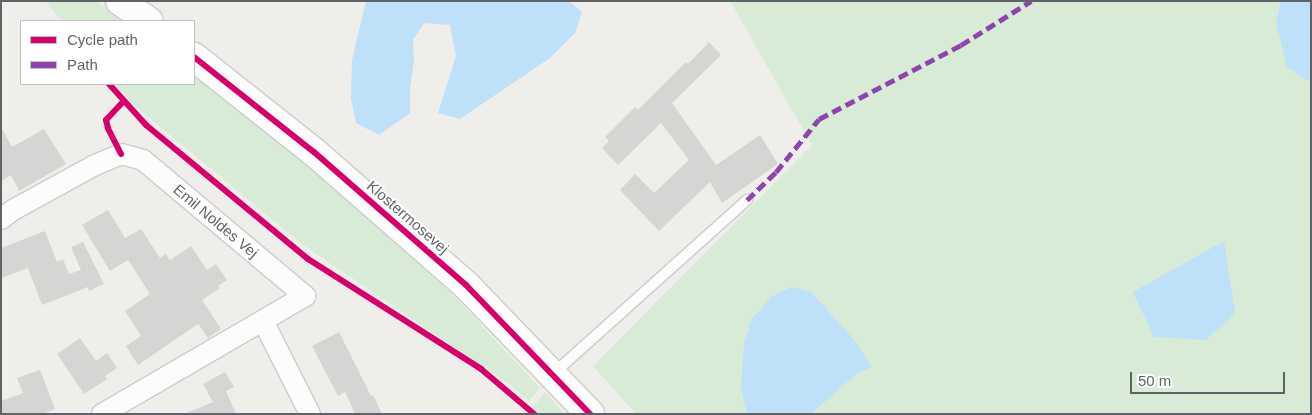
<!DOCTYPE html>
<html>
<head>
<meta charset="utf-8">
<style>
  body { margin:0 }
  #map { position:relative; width:1312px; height:415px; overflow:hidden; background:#efeeea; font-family:Arial,sans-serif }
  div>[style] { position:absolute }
  .green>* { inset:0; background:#d8ebd6 }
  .water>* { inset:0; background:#bfe0f9 }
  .building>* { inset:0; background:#d6d5d3 }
  .roads { filter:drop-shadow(1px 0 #cbcccc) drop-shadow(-1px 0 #cbcccc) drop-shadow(0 1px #cbcccc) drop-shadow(0 -1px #cbcccc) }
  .lane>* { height:10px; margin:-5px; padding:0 5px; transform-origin:5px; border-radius:5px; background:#fdfcfc }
  .street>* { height:20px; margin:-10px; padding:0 10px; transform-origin:10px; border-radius:10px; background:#fdfcfc }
  .secondary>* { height:28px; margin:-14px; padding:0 14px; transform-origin:14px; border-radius:14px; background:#fdfcfc }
  .quiet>* { height:5px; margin-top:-2.5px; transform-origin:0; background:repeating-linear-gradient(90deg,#8e44ad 0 10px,transparent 0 15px) }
  .cycleway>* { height:6px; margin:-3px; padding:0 3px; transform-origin:3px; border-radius:3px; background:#d6006c }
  span { translate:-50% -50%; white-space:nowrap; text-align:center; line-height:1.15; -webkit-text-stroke:4px #fff; paint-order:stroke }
  .street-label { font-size:15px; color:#5f6368 }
  .frame { position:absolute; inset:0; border:2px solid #5f6368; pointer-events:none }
  .legend { position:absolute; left:20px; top:20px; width:175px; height:65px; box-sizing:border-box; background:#fff; border:1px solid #bfc1c3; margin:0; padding:6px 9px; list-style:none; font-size:15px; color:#5f6368 }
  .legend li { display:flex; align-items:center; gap:10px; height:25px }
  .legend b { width:25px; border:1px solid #bfc1c3 }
  .scale { position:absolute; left:1130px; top:372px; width:155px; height:22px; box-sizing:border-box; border:2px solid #5f6368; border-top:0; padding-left:6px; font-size:15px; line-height:18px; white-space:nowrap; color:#5f6368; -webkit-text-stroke:4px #fff; paint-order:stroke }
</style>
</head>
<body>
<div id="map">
  <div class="green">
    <i style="clip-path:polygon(45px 1px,96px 1px,123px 21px,62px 21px)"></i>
    <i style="clip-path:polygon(730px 1px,1281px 1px,1276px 22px,1307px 81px,1311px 80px,1311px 414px,636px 414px,593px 366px,812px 145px)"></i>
    <i style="clip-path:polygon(194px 75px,331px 186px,454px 296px,540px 388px,529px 401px,509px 384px,303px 245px,135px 106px,115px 84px,194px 84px)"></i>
    <i style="clip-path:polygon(545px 392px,564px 414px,540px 414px,533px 407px)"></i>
  </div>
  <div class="water">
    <i style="clip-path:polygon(366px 1px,569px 1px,582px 12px,575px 33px,550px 58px,460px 119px,438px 113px,456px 56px,450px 25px,424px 23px,413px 40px,414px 61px,410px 88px,410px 113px,379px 135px,356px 123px,351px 98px,352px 60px)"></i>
    <i style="clip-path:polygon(1281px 1px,1311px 1px,1311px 80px,1307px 81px,1287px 67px,1276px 22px)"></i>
    <i style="clip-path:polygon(1224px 241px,1235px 313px,1206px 340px,1154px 337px,1133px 292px)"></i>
    <i style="clip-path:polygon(791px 287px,811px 292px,857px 343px,872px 367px,855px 375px,811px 414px,747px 414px,741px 388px,744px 343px,752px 319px,771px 297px)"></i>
  </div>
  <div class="building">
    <i style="clip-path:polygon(709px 42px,721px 55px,672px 103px,716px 165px,760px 135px,778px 164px,722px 203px,710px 182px,659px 231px,620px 190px,635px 174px,654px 193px,689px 160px,661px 123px,618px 165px,602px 148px,609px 141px,605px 137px,635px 107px,638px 110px,686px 62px,688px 64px)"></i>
    <i style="clip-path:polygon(1px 127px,12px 147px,44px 129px,66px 164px,19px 191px,11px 175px,1px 181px)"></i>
    <i style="clip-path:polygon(108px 210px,125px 238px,141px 229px,160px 258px,166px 254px,170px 260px,191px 246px,207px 270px,216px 264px,227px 280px,218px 286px,220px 288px,202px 300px,221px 329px,208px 338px,198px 324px,138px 365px,126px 346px,141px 336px,125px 311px,150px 294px,128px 260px,110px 271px,82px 225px)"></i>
    <i style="clip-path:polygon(45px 231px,57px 262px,63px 259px,69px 274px,81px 270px,71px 247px,83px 242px,104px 284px,89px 291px,88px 287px,42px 305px,28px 268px,1px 278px,1px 248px)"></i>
    <i style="clip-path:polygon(339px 332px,371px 396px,373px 395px,382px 414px,355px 414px,345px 392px,338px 396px,312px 346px)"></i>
    <i style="clip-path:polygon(80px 338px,96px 361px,107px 353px,117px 368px,105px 376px,107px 379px,84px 394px,57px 354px)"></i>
    <i style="clip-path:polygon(40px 370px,55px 409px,42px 414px,1px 414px,1px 401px,23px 393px,17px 378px)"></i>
    <i style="clip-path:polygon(225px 372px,234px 387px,226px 391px,236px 414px,184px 414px,213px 402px,203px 384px)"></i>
  </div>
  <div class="roads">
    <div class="lane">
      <i style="left:553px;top:374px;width:261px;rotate:-41.9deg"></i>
    </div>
    <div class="street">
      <i style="left:1px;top:219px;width:15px;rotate:-37deg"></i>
      <i style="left:13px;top:210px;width:91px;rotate:-28.8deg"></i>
      <i style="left:93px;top:166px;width:30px;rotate:-23deg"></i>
      <i style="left:121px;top:154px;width:23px;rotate:15deg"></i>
      <i style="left:143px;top:160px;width:212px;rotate:40deg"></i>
      <i style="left:305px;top:296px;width:235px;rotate:149.8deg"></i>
      <i style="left:263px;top:321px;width:104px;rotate:63.2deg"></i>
    </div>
    <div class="secondary">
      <i style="left:120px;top:1px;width:35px;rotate:35deg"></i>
      <i style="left:194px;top:57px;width:153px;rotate:38.4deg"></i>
      <i style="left:314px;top:152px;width:202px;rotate:41.2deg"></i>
      <i style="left:466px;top:285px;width:179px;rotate:46.1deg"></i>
    </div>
  </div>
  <div class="quiet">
    <i style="left:747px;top:200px;width:40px;rotate:-44deg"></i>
    <i style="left:776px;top:172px;width:68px;rotate:-50.9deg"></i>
    <i style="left:819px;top:119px;width:160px;rotate:-27.5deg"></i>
    <i style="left:961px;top:45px;width:83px;rotate:-32.2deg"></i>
  </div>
  <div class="cycleway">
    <i style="left:194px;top:57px;width:153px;rotate:38.4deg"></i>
    <i style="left:314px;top:152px;width:202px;rotate:41.2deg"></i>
    <i style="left:466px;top:285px;width:179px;rotate:46.1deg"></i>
    <i style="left:109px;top:84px;width:55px;rotate:47.9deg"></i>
    <i style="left:146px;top:125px;width:210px;rotate:39.6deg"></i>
    <i style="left:308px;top:259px;width:205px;rotate:32.4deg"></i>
    <i style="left:481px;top:369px;width:70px;rotate:40.3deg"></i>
    <i style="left:121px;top:154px;width:29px;rotate:-117deg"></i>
    <i style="left:108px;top:128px;width:8px;rotate:-104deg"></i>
    <i style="left:106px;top:120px;width:26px;rotate:-47deg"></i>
  </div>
  <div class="street-label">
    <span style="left:408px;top:217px;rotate:41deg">Klostermosevej</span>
    <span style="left:216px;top:221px;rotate:40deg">Emil Noldes Vej</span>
  </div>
  <div class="frame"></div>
  <ul class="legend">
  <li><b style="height:6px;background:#d6006c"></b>Cycle path</li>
  <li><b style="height:6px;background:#8e44ad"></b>Path</li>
  </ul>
  <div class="scale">50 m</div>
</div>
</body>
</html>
